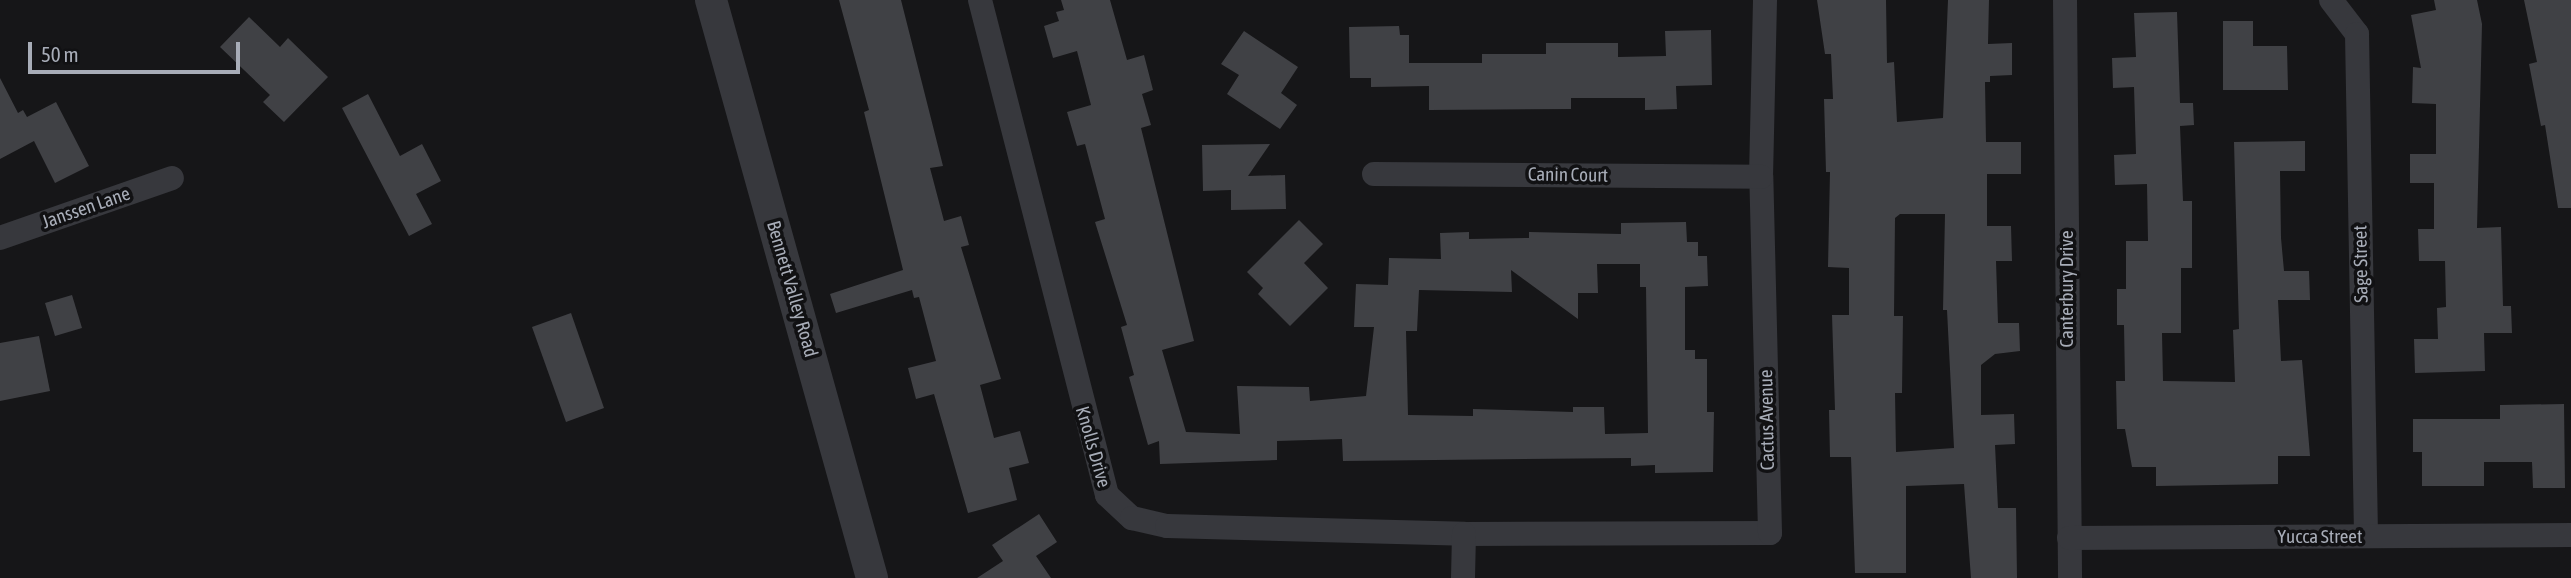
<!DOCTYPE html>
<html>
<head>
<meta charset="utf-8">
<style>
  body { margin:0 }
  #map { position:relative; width:2571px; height:578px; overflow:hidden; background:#161618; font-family:"Asap Condensed",sans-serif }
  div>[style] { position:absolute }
  .building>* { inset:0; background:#404145 }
  .minor>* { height:24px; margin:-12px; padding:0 12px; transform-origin:12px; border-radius:12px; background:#37383d }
  .tertiary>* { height:32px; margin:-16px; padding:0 16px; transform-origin:16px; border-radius:16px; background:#37383d }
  span { translate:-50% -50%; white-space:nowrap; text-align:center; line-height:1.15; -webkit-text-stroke:7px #111113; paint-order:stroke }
  .street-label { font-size:19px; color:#a8adb8 }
  .scale { position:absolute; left:28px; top:42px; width:212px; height:32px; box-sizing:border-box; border:4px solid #a8adb8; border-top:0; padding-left:9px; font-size:21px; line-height:24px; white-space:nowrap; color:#a8adb8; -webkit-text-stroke:5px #111113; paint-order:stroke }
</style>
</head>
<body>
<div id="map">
  <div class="building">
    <i style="clip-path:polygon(839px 0,901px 0,943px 166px,930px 168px,944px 221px,961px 216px,969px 245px,961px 247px,1001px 379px,980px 385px,994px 438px,1020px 431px,1029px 463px,1009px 468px,1017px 500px,968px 513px,934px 394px,916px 399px,908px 368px,936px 361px,919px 297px,914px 298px,912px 290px,836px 313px,830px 294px,903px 270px,864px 112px,869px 110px)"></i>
    <i style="clip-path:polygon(evenodd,1061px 0,1110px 0,1127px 60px,1144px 55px,1153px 90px,1142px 94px,1151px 125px,1141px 128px,1194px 341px,1162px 350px,1186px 432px,1240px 434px,1237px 386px,1309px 387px,1310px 401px,1366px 396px,1374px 327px,1354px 327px,1356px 284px,1388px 285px,1389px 258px,1441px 259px,1440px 233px,1469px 232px,1469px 239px,1529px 238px,1529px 232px,1621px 234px,1621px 223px,1686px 222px,1687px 242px,1698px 242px,1698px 256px,1707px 256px,1708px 286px,1685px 287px,1685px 350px,1695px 350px,1695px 359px,1707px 359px,1707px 412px,1714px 412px,1713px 472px,1655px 473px,1655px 465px,1631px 466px,1631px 458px,1343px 461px,1342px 439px,1277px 441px,1277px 460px,1160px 464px,1159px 441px,1148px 445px,1129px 377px,1134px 375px,1121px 327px,1127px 325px,1095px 222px,1105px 219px,1085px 144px,1077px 146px,1067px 112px,1091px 105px,1077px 51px,1053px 58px,1044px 26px,1059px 21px,1056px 12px,1064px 10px,1061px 0,1597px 264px,1640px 264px,1640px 287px,1646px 287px,1648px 433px,1605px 434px,1604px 407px,1573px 407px,1573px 412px,1473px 409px,1473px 416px,1408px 415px,1406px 331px,1417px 331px,1419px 290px,1512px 292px,1511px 270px,1578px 319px,1578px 293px,1598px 293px,1597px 264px)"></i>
    <i style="clip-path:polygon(evenodd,1817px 0,1886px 0,1887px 63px,1894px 62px,1897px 122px,1943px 118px,1948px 0,1989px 0,1988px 44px,2012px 43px,2012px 75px,1990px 76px,1990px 82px,1985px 82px,1986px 142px,2021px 142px,2021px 174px,1987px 174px,1987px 226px,2011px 226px,2012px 261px,1996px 261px,1998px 323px,2019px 323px,2020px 351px,1995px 354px,1981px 365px,1981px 415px,2014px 414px,2015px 444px,1995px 445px,1998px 508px,2016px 508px,2017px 578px,1971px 578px,1964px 484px,1906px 486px,1906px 573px,1855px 573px,1851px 457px,1830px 457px,1829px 410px,1835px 410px,1832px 315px,1849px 315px,1849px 268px,1828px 267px,1830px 172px,1826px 172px,1824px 99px,1833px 99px,1831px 54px,1825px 54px,1817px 0,1900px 214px,1945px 214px,1943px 310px,1947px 310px,1954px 448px,1896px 452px,1895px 393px,1902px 393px,1903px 316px,1894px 316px,1895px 218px,1900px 214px)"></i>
    <i style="clip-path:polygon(2434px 0,2477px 0,2482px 24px,2477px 228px,2501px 227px,2503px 306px,2511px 306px,2512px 333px,2484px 333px,2485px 371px,2415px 373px,2414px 339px,2438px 339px,2437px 308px,2446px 307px,2445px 261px,2419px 261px,2418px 229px,2434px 229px,2434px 183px,2410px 183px,2410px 154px,2436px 154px,2436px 104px,2412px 103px,2413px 67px,2421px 68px,2411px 15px,2436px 10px)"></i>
    <i style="clip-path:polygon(2524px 0,2571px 0,2571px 208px,2558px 208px,2545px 125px,2541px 126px,2529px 64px,2537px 62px)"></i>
    <i style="clip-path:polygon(2177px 12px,2180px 103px,2193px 103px,2194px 125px,2180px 126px,2183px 201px,2192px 201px,2192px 268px,2181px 268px,2181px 333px,2162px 333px,2163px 381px,2235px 382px,2233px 330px,2239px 329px,2234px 142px,2305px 141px,2305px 171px,2280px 171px,2281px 238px,2284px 271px,2309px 271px,2310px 300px,2278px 300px,2281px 361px,2302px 360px,2310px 456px,2278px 456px,2278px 484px,2156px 486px,2156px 467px,2132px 467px,2125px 429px,2117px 429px,2116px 381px,2125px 381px,2124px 325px,2117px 325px,2117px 289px,2126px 289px,2126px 241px,2148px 241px,2147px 184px,2115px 185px,2114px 155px,2136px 154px,2134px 87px,2113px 88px,2112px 58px,2136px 57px,2134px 13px)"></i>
    <i style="clip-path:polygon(249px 17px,280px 47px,288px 38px,328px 77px,284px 122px,263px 102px,270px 95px,220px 47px)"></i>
    <i style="clip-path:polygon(2223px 21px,2253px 21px,2253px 46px,2287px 46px,2288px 90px,2223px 90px)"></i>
    <i style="clip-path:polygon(1399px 26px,1400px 35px,1409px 35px,1409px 63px,1482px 63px,1482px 54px,1546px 54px,1546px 43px,1618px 43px,1618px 57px,1666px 56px,1665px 31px,1711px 30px,1712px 85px,1676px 86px,1677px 109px,1645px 110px,1645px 98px,1571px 98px,1571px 109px,1429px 110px,1429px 86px,1371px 87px,1371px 78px,1350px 78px,1349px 27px)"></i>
    <i style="clip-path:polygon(1244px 31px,1298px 67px,1281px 93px,1297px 105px,1280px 129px,1227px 94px,1239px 75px,1221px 64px)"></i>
    <i style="clip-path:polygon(0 78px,18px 113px,23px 110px,27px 117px,56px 102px,89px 166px,55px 183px,34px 141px,0 159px)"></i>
    <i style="clip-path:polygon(368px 94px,400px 156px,422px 144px,441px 181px,416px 194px,432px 224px,409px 236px,342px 108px)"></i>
    <i style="clip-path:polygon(1270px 144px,1248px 176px,1285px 175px,1286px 209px,1231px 210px,1231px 190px,1203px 191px,1202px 145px)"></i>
    <i style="clip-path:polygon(1299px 220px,1323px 244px,1304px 263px,1328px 288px,1290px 326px,1258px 294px,1263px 288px,1247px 272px)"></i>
    <i style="clip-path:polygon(72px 295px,82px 328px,55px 336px,45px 303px)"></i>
    <i style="clip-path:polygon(571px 313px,604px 408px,566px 422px,532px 327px)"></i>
    <i style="clip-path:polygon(39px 336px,50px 391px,0 401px,0 343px)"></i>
    <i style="clip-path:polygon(2564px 404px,2565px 488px,2533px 488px,2532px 462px,2484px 462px,2484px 486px,2422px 486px,2422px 452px,2413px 452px,2413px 419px,2500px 419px,2500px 405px)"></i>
    <i style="clip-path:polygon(1039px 514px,1057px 542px,1036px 556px,1051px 578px,977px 578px,1003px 561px,992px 545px)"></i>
  </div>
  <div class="minor">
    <i style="left:980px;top:0;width:511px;rotate:75.61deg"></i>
    <i style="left:1107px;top:495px;width:34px;rotate:43deg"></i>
    <i style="left:1132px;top:518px;width:36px;rotate:13deg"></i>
    <i style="left:1167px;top:526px;width:297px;rotate:1.5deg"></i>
    <i style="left:1464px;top:534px;width:306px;rotate:-0.2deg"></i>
    <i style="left:1770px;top:533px;width:356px;rotate:-91.4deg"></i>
    <i style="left:1761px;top:177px;width:177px;rotate:-88.7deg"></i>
    <i style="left:2065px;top:0;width:578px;rotate:89.5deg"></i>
    <i style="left:2331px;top:0;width:43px;rotate:52.6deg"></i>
    <i style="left:2357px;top:34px;width:502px;rotate:88.97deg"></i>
    <i style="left:1374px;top:174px;width:387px;rotate:0.4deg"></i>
    <i style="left:0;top:238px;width:182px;rotate:-19.2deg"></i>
    <i style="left:2069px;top:538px;width:502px;rotate:-0.34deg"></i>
    <i style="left:1463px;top:578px;width:44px;rotate:-88.7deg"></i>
  </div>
  <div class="tertiary">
    <i style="left:711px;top:0;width:600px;rotate:74.43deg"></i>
  </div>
  <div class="street-label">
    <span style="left:1568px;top:175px;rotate:1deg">Canin Court</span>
    <span style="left:86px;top:208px;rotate:-19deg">Janssen Lane</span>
    <span style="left:2361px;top:264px;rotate:-91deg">Sage Street</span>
    <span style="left:792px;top:289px;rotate:74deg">Bennett Valley Road</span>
    <span style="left:2067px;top:289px;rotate:-90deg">Canterbury Drive</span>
    <span style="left:1767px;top:420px;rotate:-91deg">Cactus Avenue</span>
    <span style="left:1093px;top:447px;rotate:74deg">Knolls Drive</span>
    <span style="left:2320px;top:537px">Yucca Street</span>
  </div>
  <div class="scale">50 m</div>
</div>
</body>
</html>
